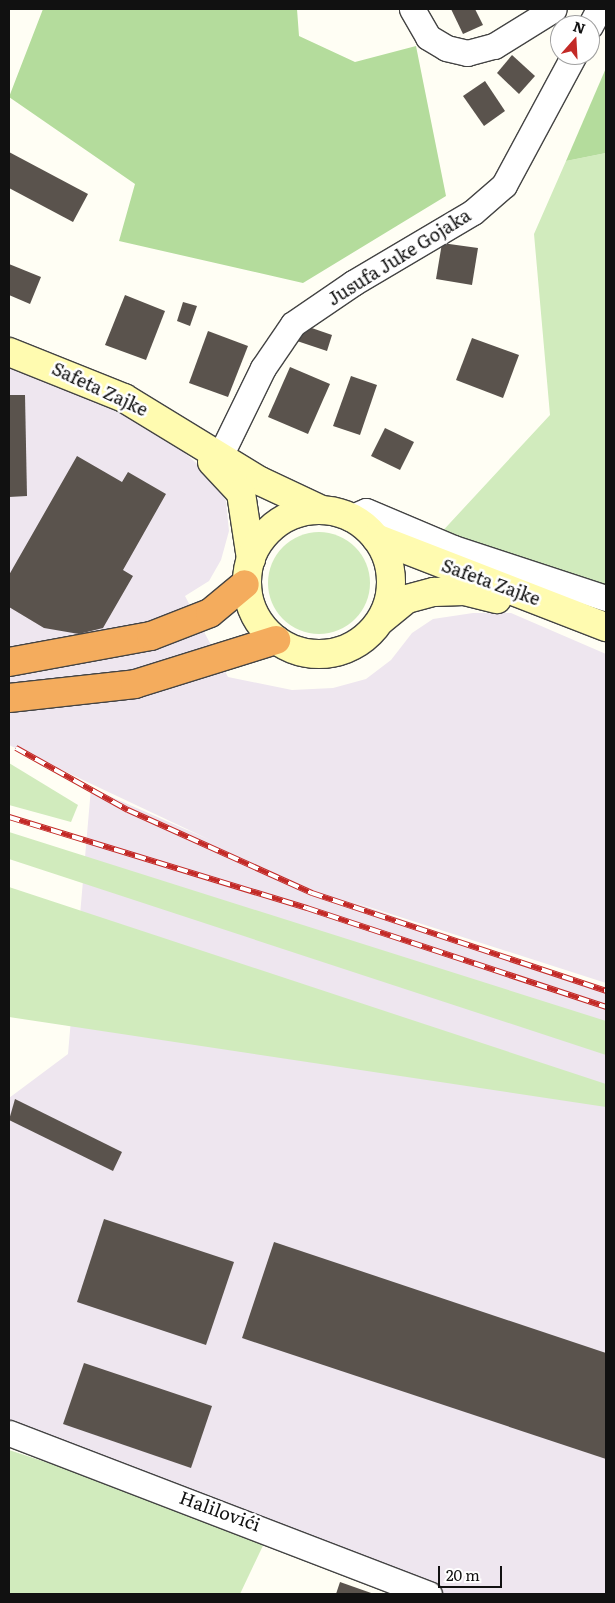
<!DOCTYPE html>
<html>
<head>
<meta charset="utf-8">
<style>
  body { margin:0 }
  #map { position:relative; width:615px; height:1603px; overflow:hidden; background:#fffef4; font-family:Literata,serif }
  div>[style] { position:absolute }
  .industrial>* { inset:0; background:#eee6ef }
  .green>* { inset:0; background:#d1ebbd }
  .round { border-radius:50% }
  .forest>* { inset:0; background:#b4dc9c }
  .building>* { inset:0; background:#5a534d }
  .roads { filter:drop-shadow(1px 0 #444) drop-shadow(-1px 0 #444) drop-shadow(0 1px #444) drop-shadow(0 -1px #444) }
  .minor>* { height:25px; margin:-12.5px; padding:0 12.5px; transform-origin:12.5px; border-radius:12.5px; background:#fff }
  .secondary>* { height:28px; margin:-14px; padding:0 14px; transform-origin:14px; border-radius:14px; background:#fffbb0 }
  .secondary>.ring { margin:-14px; padding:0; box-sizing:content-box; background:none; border:28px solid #fffbb0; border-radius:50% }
  .motorway>* { height:28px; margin:-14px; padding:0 14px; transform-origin:14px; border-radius:14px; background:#f4ac5d }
  .rail>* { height:5.5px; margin-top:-2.75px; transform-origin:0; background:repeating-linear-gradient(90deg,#fff 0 11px,#c32a27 0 22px); box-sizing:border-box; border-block:1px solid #c32a27 }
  span { translate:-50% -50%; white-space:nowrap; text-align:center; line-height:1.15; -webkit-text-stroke:5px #fff; paint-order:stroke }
  .street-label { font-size:18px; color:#111 }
  .frame { position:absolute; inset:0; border:10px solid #111; pointer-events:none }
  .north { position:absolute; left:550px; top:15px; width:50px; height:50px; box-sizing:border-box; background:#fff; border:1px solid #a0a0a0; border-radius:50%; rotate:19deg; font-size:14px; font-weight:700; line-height:20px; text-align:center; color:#111 }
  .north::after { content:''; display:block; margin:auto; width:18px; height:22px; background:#c32a27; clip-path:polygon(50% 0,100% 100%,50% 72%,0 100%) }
  .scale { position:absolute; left:438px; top:1566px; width:64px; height:22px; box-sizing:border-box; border:2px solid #111; border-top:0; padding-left:6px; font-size:15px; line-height:18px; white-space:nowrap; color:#111; -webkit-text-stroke:4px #fff; paint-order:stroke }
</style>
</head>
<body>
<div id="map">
  <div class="industrial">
    <i style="clip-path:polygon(9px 351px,162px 433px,211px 476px,226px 501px,229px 531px,221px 560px,209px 581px,185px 596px,228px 677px,292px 690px,333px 688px,366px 679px,391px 660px,412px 633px,433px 619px,473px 613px,511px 613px,606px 654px,606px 983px,347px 900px,606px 991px,606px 1594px,440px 1594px,9px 1429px,9px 1098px,68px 1054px,91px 788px,210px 840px,9px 745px)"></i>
  </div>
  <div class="green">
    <i style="clip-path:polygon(606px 153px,606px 616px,425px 550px,550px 415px,534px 234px,566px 161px)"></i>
    <i class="round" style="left:268px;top:532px;width:102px;height:102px"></i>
    <i style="clip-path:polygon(9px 763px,78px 805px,71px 822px,9px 805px)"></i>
    <i style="clip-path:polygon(9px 832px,606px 1021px,606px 1055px,9px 859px)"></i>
    <i style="clip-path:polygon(9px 887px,606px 1084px,606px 1107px,9px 1017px)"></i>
    <i style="clip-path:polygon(9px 1450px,268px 1535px,240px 1594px,9px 1594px)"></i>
  </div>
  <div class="forest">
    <i style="clip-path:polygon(43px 9px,297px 9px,299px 36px,355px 62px,416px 46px,446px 196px,303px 283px,119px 241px,135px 184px,9px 97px)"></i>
    <i style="clip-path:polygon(606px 68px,606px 153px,566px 161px)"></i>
  </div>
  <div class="building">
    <i style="clip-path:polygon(451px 9px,475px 9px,483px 25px,463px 34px)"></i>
    <i style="clip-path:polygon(512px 55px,535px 76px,519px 94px,497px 73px)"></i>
    <i style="clip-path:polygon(485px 81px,505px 111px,484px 126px,463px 96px)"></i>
    <i style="clip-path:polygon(9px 152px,88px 194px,73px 222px,9px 188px)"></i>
    <i style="clip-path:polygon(442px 243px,478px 248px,472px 285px,436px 279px)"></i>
    <i style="clip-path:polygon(9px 264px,41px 277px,30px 304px,9px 295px)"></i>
    <i style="clip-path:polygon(125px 295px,165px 311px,146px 360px,105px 345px)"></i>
    <i style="clip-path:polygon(183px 302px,197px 306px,190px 326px,177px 321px)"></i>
    <i style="clip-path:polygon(303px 325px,332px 335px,327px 351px,297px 341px)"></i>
    <i style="clip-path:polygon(208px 331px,248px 346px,228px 397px,189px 383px)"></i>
    <i style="clip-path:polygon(472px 338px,519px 355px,503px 398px,456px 380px)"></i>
    <i style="clip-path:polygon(290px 367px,330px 384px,308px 434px,268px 417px)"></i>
    <i style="clip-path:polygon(351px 376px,377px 385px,360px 435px,333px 426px)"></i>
    <i style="clip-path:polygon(9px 395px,25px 395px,27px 496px,9px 497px)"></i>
    <i style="clip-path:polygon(385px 428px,414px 442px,400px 470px,371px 456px)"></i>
    <i style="clip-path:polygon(77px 456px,122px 482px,128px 472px,166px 494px,123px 570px,133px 576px,103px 628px,79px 634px,44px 628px,9px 607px,9px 575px)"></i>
    <i style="clip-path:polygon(15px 1099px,122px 1152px,113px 1171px,9px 1120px)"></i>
    <i style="clip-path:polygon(104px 1219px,234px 1262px,206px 1345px,77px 1302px)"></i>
    <i style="clip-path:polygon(274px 1242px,606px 1353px,606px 1459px,242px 1338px)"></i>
    <i style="clip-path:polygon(84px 1363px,212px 1406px,191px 1468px,63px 1424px)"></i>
    <i style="clip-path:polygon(340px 1582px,374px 1594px,336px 1594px)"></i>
  </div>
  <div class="roads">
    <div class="minor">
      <i style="left:412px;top:9px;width:32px;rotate:60deg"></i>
      <i style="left:428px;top:37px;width:21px;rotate:31deg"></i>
      <i style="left:446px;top:48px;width:22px;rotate:13deg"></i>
      <i style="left:467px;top:53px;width:28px;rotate:-15deg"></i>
      <i style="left:494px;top:46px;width:70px;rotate:-31.7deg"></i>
      <i style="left:590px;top:26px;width:19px;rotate:-62deg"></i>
      <i style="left:221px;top:454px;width:96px;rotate:-64deg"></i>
      <i style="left:263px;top:368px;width:53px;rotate:-55.7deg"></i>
      <i style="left:293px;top:324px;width:73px;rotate:-34.3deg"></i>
      <i style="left:353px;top:283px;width:139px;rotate:-30.6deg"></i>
      <i style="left:473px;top:212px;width:41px;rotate:-41.1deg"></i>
      <i style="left:504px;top:185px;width:148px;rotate:-61.7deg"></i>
      <i style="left:350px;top:518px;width:17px;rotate:-24deg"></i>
      <i style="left:366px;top:511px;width:95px;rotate:23deg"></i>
      <i style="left:453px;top:548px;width:161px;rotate:18.1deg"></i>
      <i style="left:9px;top:1433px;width:450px;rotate:21deg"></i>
    </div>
    <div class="secondary">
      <i style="left:9px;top:352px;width:124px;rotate:21.8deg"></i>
      <i style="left:124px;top:398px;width:159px;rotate:31.4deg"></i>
      <i style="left:260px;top:481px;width:68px;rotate:25.1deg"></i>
      <i style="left:212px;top:462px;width:42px;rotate:46.9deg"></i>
      <i style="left:241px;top:493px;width:67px;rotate:81.4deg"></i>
      <i class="ring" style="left:247px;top:510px;width:116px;height:116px"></i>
      <i style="left:376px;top:538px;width:247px;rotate:21.2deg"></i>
      <i style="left:381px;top:620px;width:33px;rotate:-39deg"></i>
      <i style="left:407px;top:599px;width:28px;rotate:-15deg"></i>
      <i style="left:434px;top:592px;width:30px;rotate:-2deg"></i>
      <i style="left:464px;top:591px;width:34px;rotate:14deg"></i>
    </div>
    <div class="motorway">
      <i style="left:9px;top:662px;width:144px;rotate:-10.4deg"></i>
      <i style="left:151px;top:636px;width:63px;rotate:-21.3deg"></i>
      <i style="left:210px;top:613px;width:45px;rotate:-39.6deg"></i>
      <i style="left:9px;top:698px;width:127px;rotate:-6.3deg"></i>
      <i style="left:135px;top:684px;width:148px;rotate:-17.3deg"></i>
    </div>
  </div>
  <div class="rail">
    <i style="left:16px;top:748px;width:128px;rotate:29deg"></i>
    <i style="left:128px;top:810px;width:202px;rotate:24.3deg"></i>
    <i style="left:312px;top:893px;width:310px;rotate:18.4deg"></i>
    <i style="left:9px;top:817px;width:312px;rotate:17deg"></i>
    <i style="left:307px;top:908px;width:315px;rotate:18.3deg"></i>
  </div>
  <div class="street-label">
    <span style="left:399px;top:257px;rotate:-32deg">Jusufa Juke Gojaka</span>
    <span style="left:100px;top:389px;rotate:25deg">Safeta Zajke</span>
    <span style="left:491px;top:582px;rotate:20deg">Safeta Zajke</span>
    <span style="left:220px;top:1511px;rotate:20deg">Halilovići</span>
  </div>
  <div class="frame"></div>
  <div class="north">N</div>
  <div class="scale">20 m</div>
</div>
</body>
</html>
